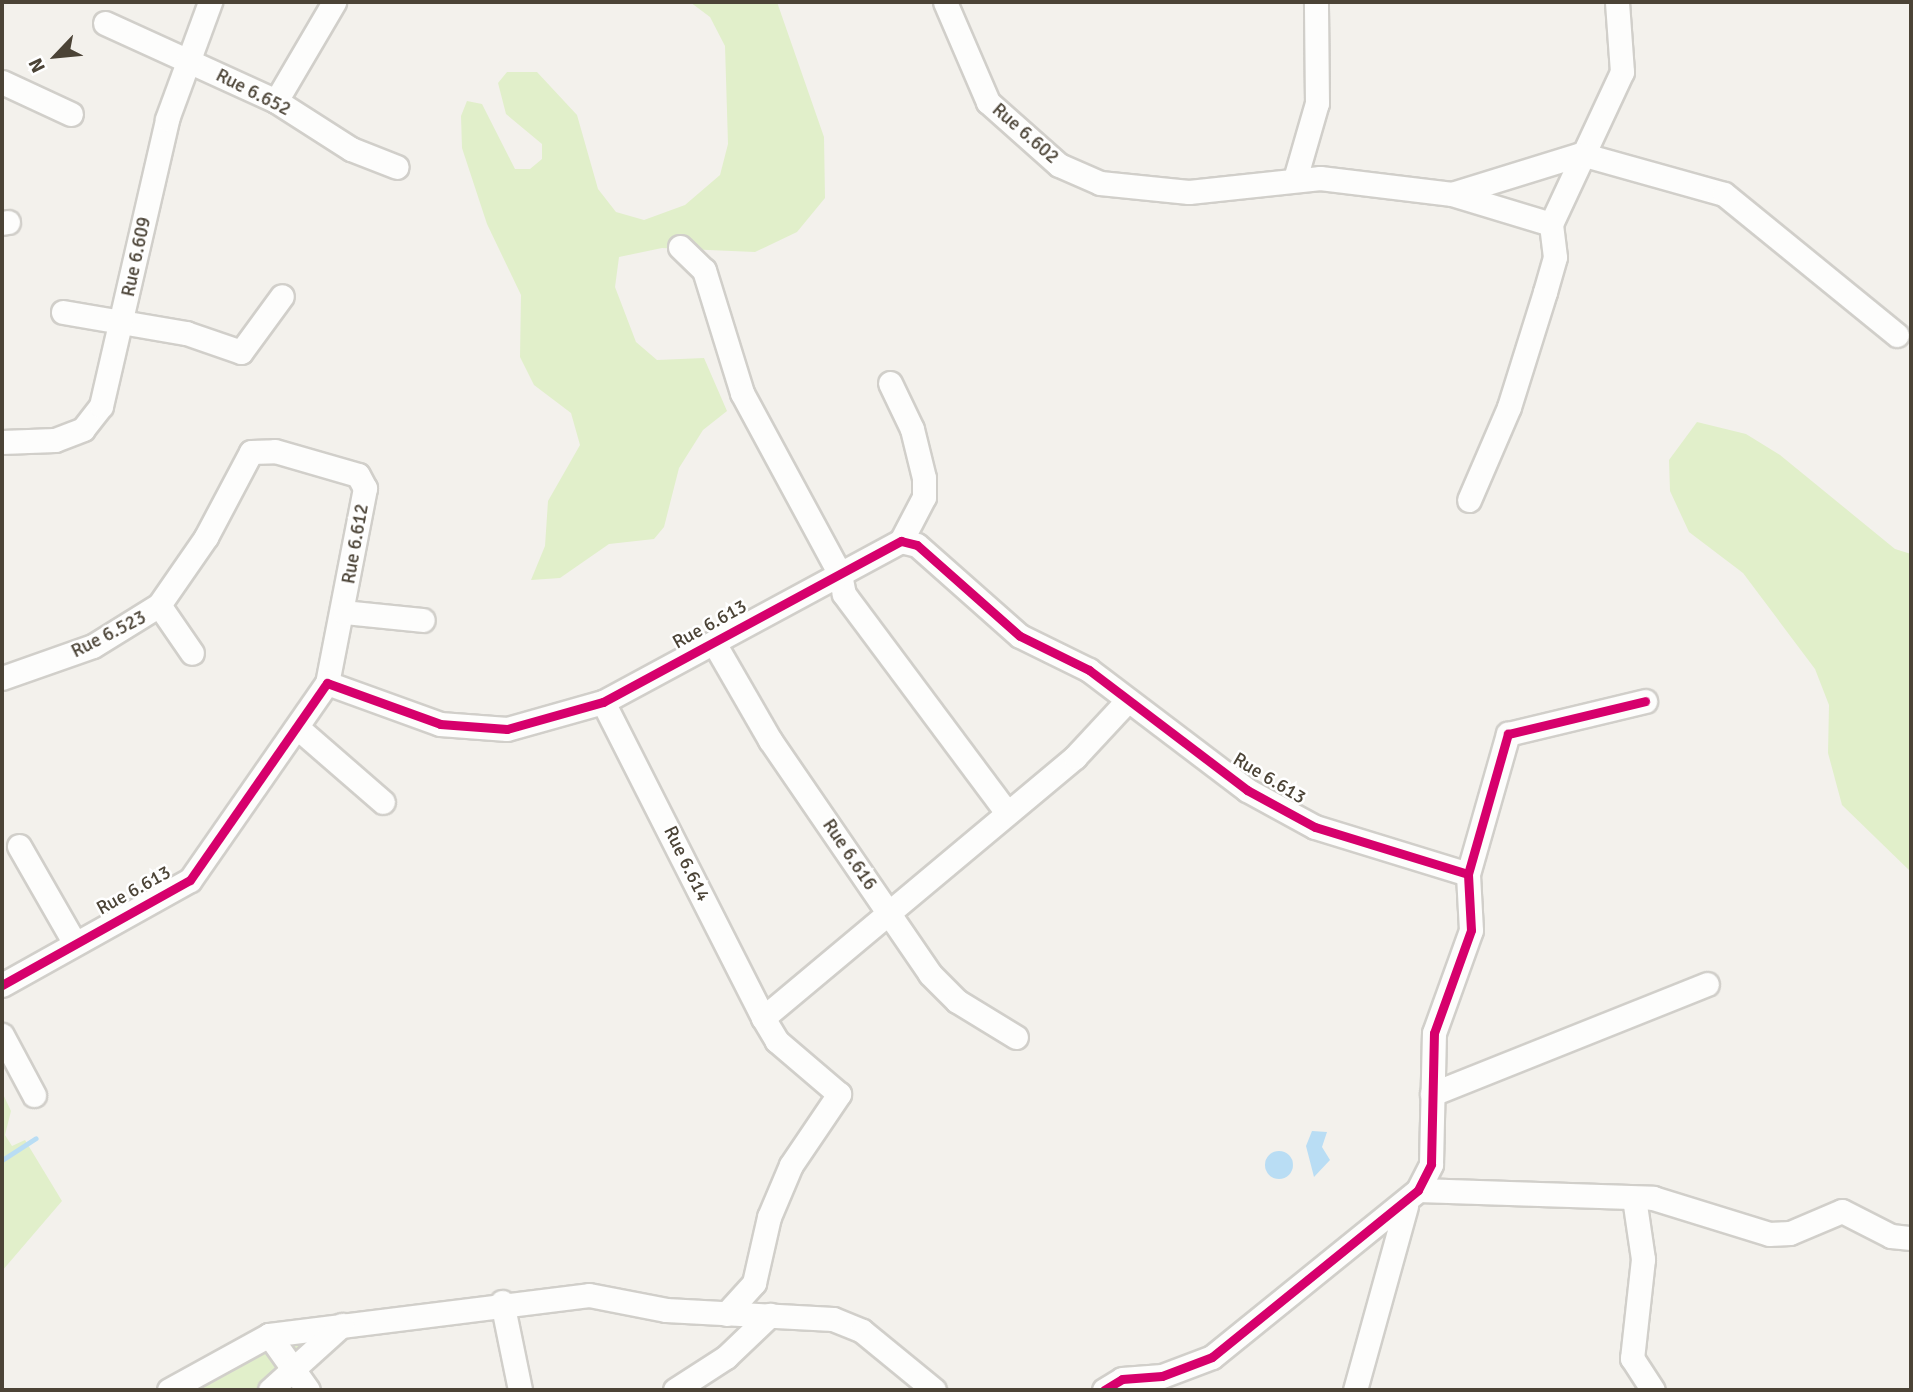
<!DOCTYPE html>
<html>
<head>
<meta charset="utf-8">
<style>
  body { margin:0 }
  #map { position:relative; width:1913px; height:1392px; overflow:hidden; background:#f3f1ec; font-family:Signika,sans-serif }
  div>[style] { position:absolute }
  .green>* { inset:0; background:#e1efca }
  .water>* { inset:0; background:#b9ddf4 }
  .round { border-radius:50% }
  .stream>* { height:5px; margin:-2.5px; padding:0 2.5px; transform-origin:2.5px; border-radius:2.5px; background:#b9ddf4 }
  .roads { filter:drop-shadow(2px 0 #d1cfca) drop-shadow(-2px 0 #d1cfca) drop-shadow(0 2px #d1cfca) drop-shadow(0 -2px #d1cfca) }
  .minor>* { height:23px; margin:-11.5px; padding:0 11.5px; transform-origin:11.5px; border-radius:11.5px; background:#fdfdfc }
  .cycleway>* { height:9px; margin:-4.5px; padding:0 4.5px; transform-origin:4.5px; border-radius:4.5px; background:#d6006c }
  span { translate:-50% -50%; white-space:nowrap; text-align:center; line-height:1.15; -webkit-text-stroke:5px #fff; paint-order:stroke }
  .street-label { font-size:19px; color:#4b4336 }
  .frame { position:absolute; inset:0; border:4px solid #4b4336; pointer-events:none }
  .north { position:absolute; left:21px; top:21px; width:70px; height:70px; -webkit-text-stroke:5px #fff; paint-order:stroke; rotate:244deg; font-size:19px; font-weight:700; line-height:28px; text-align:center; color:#4b4336 }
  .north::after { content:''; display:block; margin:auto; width:24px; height:32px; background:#4b4336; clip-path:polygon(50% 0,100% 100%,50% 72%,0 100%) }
</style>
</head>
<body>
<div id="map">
  <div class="green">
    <i style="clip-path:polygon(690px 2px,777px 2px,824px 137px,825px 198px,797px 232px,755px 252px,662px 248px,619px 257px,615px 287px,636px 342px,657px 360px,704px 358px,727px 411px,703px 430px,679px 468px,664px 527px,654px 539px,609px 544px,560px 578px,531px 580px,545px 546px,548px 501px,580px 445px,571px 413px,534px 385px,520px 357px,521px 295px,487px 224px,462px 148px,461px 116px,467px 101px,482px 104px,515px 169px,530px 169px,542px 159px,542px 144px,506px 114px,498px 83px,507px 72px,537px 72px,577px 115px,598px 189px,616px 212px,644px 220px,685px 205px,720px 175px,728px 144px,725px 46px,710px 17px)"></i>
    <i style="clip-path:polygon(1697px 422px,1746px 434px,1780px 455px,1895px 549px,1911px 554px,1911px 872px,1842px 805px,1828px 753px,1829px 705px,1815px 669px,1743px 573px,1689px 532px,1670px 491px,1669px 460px)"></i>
    <i style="clip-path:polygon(2px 1092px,11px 1111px,5px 1135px,12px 1146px,25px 1140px,62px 1201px,2px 1271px)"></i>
    <i style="clip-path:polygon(289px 1327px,302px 1346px,275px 1390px,163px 1390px)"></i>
  </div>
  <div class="water">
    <i style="clip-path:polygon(1312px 1131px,1327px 1132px,1322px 1147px,1330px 1160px,1314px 1177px,1306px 1146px)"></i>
    <i class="round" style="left:1265px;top:1151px;width:28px;height:28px"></i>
  </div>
  <div class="stream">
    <i style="left:2px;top:1160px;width:40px;rotate:-32.9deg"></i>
  </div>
  <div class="roads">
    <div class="minor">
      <i style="left:945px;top:2px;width:109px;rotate:66.7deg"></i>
      <i style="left:988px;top:102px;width:95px;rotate:41.6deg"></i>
      <i style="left:1059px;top:165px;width:45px;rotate:23.7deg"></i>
      <i style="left:1100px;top:183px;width:89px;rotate:5.8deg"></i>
      <i style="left:1189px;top:192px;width:132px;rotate:-6.1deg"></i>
      <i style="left:1320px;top:178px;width:133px;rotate:6.9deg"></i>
      <i style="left:1452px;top:194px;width:103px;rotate:16.9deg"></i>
      <i style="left:1551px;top:224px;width:168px;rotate:-65deg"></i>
      <i style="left:1622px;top:72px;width:70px;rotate:-94.1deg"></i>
      <i style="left:105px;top:23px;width:188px;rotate:24.5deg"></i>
      <i style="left:276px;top:101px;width:89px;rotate:32.6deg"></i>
      <i style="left:351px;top:149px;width:49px;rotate:21.4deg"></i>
      <i style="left:2px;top:82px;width:76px;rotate:24.9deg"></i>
      <i style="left:276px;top:101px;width:115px;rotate:-59.6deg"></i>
      <i style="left:1295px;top:179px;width:79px;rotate:-73.9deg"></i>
      <i style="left:1317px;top:103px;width:101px;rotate:-90.6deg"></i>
      <i style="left:1455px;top:193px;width:132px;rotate:-17.2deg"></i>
      <i style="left:1581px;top:154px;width:148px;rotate:15.6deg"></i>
      <i style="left:1724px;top:194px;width:223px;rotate:39.2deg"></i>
      <i style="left:2px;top:223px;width:6px;rotate:-9deg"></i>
      <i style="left:680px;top:247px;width:33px;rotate:44deg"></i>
      <i style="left:704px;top:270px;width:129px;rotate:72.8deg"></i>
      <i style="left:742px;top:393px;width:206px;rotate:61.6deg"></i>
      <i style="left:840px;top:574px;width:20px;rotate:79deg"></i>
      <i style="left:844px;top:594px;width:273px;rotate:53.3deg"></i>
      <i style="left:63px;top:312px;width:125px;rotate:9.7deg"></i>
      <i style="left:186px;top:333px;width:58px;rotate:19.1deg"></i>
      <i style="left:241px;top:352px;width:69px;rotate:-53.8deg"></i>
      <i style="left:890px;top:383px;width:51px;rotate:64.4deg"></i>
      <i style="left:912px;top:429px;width:50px;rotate:76.2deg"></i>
      <i style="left:924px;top:478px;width:19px;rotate:90deg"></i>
      <i style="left:924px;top:497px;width:50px;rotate:117.6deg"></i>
      <i style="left:2px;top:442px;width:53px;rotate:-2.2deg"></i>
      <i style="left:55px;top:440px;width:30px;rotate:-21deg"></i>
      <i style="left:83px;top:429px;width:29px;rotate:-52deg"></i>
      <i style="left:101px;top:406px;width:294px;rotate:-77deg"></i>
      <i style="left:167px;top:119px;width:125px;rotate:-69.8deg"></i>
      <i style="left:1469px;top:500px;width:101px;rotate:-66.7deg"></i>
      <i style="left:1509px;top:407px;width:121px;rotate:-72.6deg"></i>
      <i style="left:1545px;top:292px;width:36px;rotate:-74deg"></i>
      <i style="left:1555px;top:257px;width:33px;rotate:-97deg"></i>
      <i style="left:159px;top:605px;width:83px;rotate:-55.3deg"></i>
      <i style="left:206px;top:537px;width:96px;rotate:-62.1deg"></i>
      <i style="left:251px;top:452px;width:24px;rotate:-2deg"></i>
      <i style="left:275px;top:451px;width:86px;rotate:16.1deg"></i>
      <i style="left:358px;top:475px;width:15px;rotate:62deg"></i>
      <i style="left:365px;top:488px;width:199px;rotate:101deg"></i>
      <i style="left:344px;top:612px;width:79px;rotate:5.8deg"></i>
      <i style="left:714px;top:643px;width:112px;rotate:60deg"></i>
      <i style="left:770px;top:740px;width:283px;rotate:55.6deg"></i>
      <i style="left:930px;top:974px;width:38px;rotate:45deg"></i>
      <i style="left:957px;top:1001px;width:69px;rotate:31.4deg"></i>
      <i style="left:2px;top:678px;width:96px;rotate:-19.4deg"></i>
      <i style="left:93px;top:646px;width:78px;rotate:-31.8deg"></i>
      <i style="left:159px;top:605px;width:58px;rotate:55.5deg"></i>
      <i style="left:603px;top:702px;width:354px;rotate:63.1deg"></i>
      <i style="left:763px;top:1018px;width:407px;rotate:-39.9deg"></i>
      <i style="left:1075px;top:757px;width:76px;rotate:-47.1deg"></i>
      <i style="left:299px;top:729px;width:111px;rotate:41deg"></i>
      <i style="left:19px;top:846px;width:111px;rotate:60.2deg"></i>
      <i style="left:2px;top:985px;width:215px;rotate:-29.2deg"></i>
      <i style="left:190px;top:880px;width:240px;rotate:-55.2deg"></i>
      <i style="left:327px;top:683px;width:120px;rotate:19.9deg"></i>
      <i style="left:440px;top:724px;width:67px;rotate:4.3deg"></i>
      <i style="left:507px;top:729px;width:100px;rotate:-15.7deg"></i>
      <i style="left:603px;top:702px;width:339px;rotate:-28.4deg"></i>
      <i style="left:901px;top:541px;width:16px;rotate:14deg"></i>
      <i style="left:917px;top:545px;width:137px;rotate:41.5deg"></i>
      <i style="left:1020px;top:636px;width:77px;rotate:26.2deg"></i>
      <i style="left:1089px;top:670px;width:198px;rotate:37.2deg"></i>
      <i style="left:1247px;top:790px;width:77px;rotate:28.6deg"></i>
      <i style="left:1315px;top:827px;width:160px;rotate:17.1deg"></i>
      <i style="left:2px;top:1035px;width:68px;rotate:61.9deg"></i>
      <i style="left:1432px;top:1094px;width:296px;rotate:-21.8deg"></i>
      <i style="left:1418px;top:1190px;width:235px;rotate:1.9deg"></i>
      <i style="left:1653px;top:1198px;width:121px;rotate:17.2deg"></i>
      <i style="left:1769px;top:1234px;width:21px;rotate:-3deg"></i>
      <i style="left:1790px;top:1233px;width:56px;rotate:-22.9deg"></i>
      <i style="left:1842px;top:1211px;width:55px;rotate:27deg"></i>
      <i style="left:1891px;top:1236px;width:20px;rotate:6deg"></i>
      <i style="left:1634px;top:1198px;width:62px;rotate:81.6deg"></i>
      <i style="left:1643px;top:1259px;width:100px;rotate:96.3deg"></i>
      <i style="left:1632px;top:1358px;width:38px;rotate:57deg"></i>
      <i style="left:502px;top:1302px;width:90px;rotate:78.4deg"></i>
      <i style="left:726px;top:1314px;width:42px;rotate:-47.9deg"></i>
      <i style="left:754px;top:1283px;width:68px;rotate:-77.2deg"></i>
      <i style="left:769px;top:1217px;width:56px;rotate:-67.1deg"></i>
      <i style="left:791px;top:1165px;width:86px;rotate:-55.9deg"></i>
      <i style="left:839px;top:1094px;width:82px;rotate:-139.5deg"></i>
      <i style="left:777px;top:1041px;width:27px;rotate:-121deg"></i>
      <i style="left:269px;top:1335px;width:67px;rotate:54.7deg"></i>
      <i style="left:169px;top:1390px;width:114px;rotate:-28.8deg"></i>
      <i style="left:269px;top:1335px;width:322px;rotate:-7.1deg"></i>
      <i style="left:589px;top:1295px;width:78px;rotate:11deg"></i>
      <i style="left:666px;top:1310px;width:167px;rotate:3.1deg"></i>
      <i style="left:833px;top:1319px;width:31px;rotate:22deg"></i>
      <i style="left:862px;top:1331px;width:93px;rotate:39.3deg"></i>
      <i style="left:270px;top:1390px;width:97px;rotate:-42.1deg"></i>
      <i style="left:675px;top:1390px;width:61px;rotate:-32.9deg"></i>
      <i style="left:726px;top:1357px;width:61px;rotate:-43.7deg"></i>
      <i style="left:1104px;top:1390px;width:21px;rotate:-31deg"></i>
      <i style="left:1122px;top:1379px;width:40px;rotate:-4.3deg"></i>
      <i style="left:1162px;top:1376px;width:53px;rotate:-20.8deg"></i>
      <i style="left:1212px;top:1357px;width:265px;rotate:-39deg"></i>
      <i style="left:1418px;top:1190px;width:29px;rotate:-63deg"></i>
      <i style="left:1431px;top:1164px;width:131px;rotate:-88.7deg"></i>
      <i style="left:1434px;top:1033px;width:109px;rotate:-70.2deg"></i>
      <i style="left:1471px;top:930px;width:56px;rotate:-93.1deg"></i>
      <i style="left:1468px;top:874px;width:146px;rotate:-74.1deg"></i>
      <i style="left:1508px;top:734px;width:141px;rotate:-13.5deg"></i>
      <i style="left:1355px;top:1390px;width:191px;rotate:-74.5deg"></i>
    </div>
  </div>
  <div class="cycleway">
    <i style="left:2px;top:985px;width:215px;rotate:-29.2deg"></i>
    <i style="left:190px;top:880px;width:240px;rotate:-55.2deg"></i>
    <i style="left:327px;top:683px;width:120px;rotate:19.9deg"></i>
    <i style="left:440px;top:724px;width:67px;rotate:4.3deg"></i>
    <i style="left:507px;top:729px;width:100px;rotate:-15.7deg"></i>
    <i style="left:603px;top:702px;width:339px;rotate:-28.4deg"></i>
    <i style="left:901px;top:541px;width:16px;rotate:14deg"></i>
    <i style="left:917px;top:545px;width:137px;rotate:41.5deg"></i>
    <i style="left:1020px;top:636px;width:77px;rotate:26.2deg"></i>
    <i style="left:1089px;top:670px;width:198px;rotate:37.2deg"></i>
    <i style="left:1247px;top:790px;width:77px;rotate:28.6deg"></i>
    <i style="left:1315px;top:827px;width:160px;rotate:17.1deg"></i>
    <i style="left:1104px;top:1390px;width:21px;rotate:-31deg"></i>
    <i style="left:1122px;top:1379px;width:40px;rotate:-4.3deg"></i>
    <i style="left:1162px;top:1376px;width:53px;rotate:-20.8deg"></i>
    <i style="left:1212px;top:1357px;width:265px;rotate:-39deg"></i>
    <i style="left:1418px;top:1190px;width:29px;rotate:-63deg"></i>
    <i style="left:1431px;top:1164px;width:131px;rotate:-88.7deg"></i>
    <i style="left:1434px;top:1033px;width:109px;rotate:-70.2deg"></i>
    <i style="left:1471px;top:930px;width:56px;rotate:-93.1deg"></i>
    <i style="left:1468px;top:874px;width:146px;rotate:-74.1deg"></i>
    <i style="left:1508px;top:734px;width:141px;rotate:-13.5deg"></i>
  </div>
  <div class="street-label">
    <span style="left:253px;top:93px;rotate:27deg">Rue 6.652</span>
    <span style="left:1025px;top:134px;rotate:41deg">Rue 6.602</span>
    <span style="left:137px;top:257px;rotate:-78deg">Rue 6.609</span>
    <span style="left:356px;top:544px;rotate:-80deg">Rue 6.612</span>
    <span style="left:710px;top:625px;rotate:-29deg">Rue 6.613</span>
    <span style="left:109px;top:635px;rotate:-27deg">Rue 6.523</span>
    <span style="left:1269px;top:779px;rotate:31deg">Rue 6.613</span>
    <span style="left:849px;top:855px;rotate:56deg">Rue 6.616</span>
    <span style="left:686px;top:864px;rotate:64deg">Rue 6.614</span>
    <span style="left:134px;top:891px;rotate:-29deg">Rue 6.613</span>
  </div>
  <div class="frame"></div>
  <div class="north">N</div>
</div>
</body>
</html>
